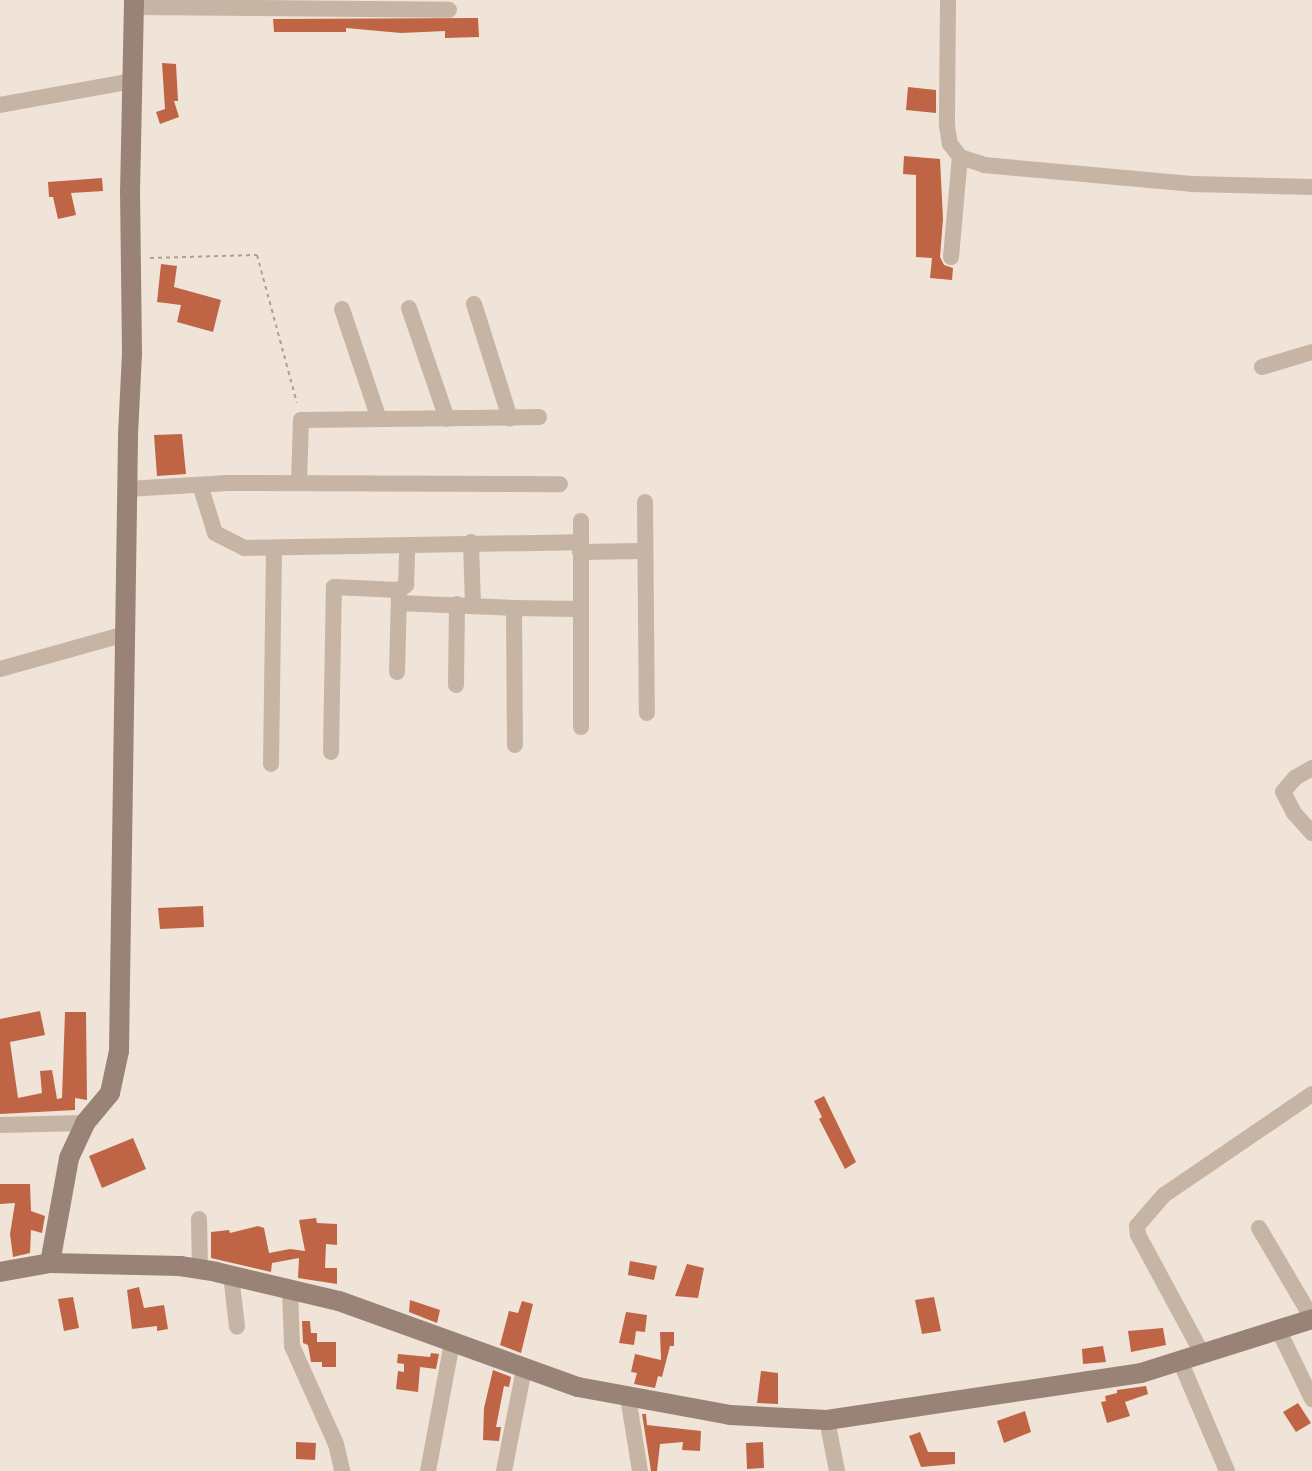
<!DOCTYPE html>
<html>
<head>
<meta charset="utf-8">
<style>
  body { margin:0 }
  #map { position:relative; width:1312px; height:1471px; overflow:hidden; background:#efe4d7; font-family:Commissioner,sans-serif }
  div>[style] { position:absolute }
  .building>* { inset:0; background:#bf6545 }
  .path>* { height:2px; margin-top:-1px; transform-origin:0; background:repeating-linear-gradient(90deg,#b19e8e 0 4px,transparent 0 8px) }
  .street>* { height:16px; margin:-8px; padding:0 8px; transform-origin:8px; border-radius:8px; background:#c6b4a4 }
  .secondary>* { height:20px; margin:-10px; padding:0 10px; transform-origin:10px; border-radius:10px; background:#998376 }
  span { translate:-50% -50%; white-space:nowrap; text-align:center; line-height:1.15; -webkit-text-stroke:6px #f7eee3; paint-order:stroke }
</style>
</head>
<body>
<div id="map">
  <div class="building">
    <i style="clip-path:polygon(478px 18px,479px 37px,445px 38px,445px 31px,401px 33px,346px 28px,346px 32px,274px 32px,273px 19px)"></i>
    <i style="clip-path:polygon(162px 63px,176px 64px,178px 101px,174px 101px,179px 117px,160px 124px,156px 112px,165px 109px)"></i>
    <i style="clip-path:polygon(908px 87px,936px 90px,936px 113px,906px 110px)"></i>
    <i style="clip-path:polygon(904px 156px,940px 159px,943px 219px,940px 257px,944px 265px,953px 268px,952px 280px,930px 278px,932px 258px,916px 257px,916px 175px,903px 174px)"></i>
    <i style="clip-path:polygon(102px 178px,103px 191px,71px 193px,76px 215px,58px 219px,53px 197px,49px 197px,48px 182px)"></i>
    <i style="clip-path:polygon(161px 264px,177px 266px,174px 287px,221px 300px,213px 332px,177px 322px,181px 305px,157px 302px)"></i>
    <i style="clip-path:polygon(182px 434px,186px 474px,157px 476px,154px 435px)"></i>
    <i style="clip-path:polygon(203px 906px,204px 927px,160px 929px,158px 908px)"></i>
    <i style="clip-path:polygon(40px 1011px,45px 1035px,10px 1042px,18px 1098px,42px 1093px,40px 1071px,52px 1070px,57px 1099px,62px 1098px,65px 1012px,86px 1012px,87px 1100px,75px 1098px,75px 1110px,0 1114px,0 1019px)"></i>
    <i style="clip-path:polygon(824px 1096px,856px 1162px,845px 1169px,819px 1119px,822px 1117px,814px 1101px)"></i>
    <i style="clip-path:polygon(133px 1138px,146px 1169px,102px 1188px,89px 1156px)"></i>
    <i style="clip-path:polygon(0 1184px,30px 1184px,31px 1211px,45px 1216px,42px 1233px,31px 1230px,30px 1253px,13px 1257px,10px 1234px,15px 1203px,0 1204px)"></i>
    <i style="clip-path:polygon(316px 1218px,317px 1223px,337px 1224px,337px 1245px,326px 1244px,325px 1268px,337px 1268px,337px 1284px,298px 1278px,299px 1258px,272px 1263px,271px 1272px,211px 1258px,211px 1232px,229px 1230px,230px 1233px,258px 1226px,264px 1228px,269px 1253px,290px 1249px,305px 1251px,299px 1220px)"></i>
    <i style="clip-path:polygon(630px 1261px,657px 1266px,654px 1280px,628px 1275px)"></i>
    <i style="clip-path:polygon(687px 1264px,704px 1268px,698px 1298px,675px 1296px)"></i>
    <i style="clip-path:polygon(139px 1287px,144px 1308px,164px 1305px,168px 1329px,157px 1331px,157px 1326px,132px 1329px,127px 1290px)"></i>
    <i style="clip-path:polygon(73px 1297px,79px 1328px,64px 1331px,58px 1299px)"></i>
    <i style="clip-path:polygon(934px 1297px,941px 1331px,922px 1334px,915px 1300px)"></i>
    <i style="clip-path:polygon(410px 1300px,440px 1310px,437px 1323px,409px 1312px)"></i>
    <i style="clip-path:polygon(522px 1301px,533px 1304px,521px 1353px,500px 1345px,509px 1311px,518px 1313px)"></i>
    <i style="clip-path:polygon(626px 1312px,647px 1315px,645px 1332px,636px 1331px,634px 1345px,619px 1343px)"></i>
    <i style="clip-path:polygon(302px 1321px,310px 1321px,311px 1333px,317px 1333px,317px 1342px,336px 1342px,336px 1367px,322px 1367px,322px 1362px,311px 1362px,308px 1345px,303px 1343px)"></i>
    <i style="clip-path:polygon(1163px 1328px,1166px 1345px,1131px 1352px,1128px 1331px)"></i>
    <i style="clip-path:polygon(660px 1332px,674px 1332px,674px 1346px,670px 1346px,662px 1377px,658px 1376px,655px 1388px,634px 1384px,637px 1373px,631px 1372px,635px 1354px,661px 1360px)"></i>
    <i style="clip-path:polygon(1103px 1346px,1106px 1362px,1083px 1364px,1082px 1349px)"></i>
    <i style="clip-path:polygon(431px 1353px,439px 1354px,436px 1369px,420px 1367px,418px 1392px,396px 1389px,398px 1371px,404px 1372px,404px 1364px,397px 1363px,398px 1354px,430px 1357px)"></i>
    <i style="clip-path:polygon(493px 1370px,511px 1377px,509px 1387px,504px 1386px,496px 1427px,501px 1427px,499px 1441px,483px 1440px,484px 1408px)"></i>
    <i style="clip-path:polygon(761px 1371px,778px 1373px,778px 1404px,757px 1403px)"></i>
    <i style="clip-path:polygon(1146px 1386px,1148px 1394px,1125px 1402px,1130px 1416px,1107px 1423px,1101px 1402px,1106px 1401px,1105px 1396px,1117px 1393px,1117px 1390px)"></i>
    <i style="clip-path:polygon(1298px 1403px,1311px 1423px,1296px 1432px,1283px 1412px)"></i>
    <i style="clip-path:polygon(1025px 1411px,1031px 1432px,1004px 1443px,997px 1421px)"></i>
    <i style="clip-path:polygon(642px 1414px,646px 1414px,647px 1425px,701px 1431px,700px 1451px,682px 1450px,683px 1442px,660px 1444px,657px 1471px,651px 1471px)"></i>
    <i style="clip-path:polygon(920px 1432px,928px 1452px,955px 1452px,955px 1464px,921px 1467px,909px 1436px)"></i>
    <i style="clip-path:polygon(296px 1442px,316px 1443px,315px 1460px,296px 1459px)"></i>
    <i style="clip-path:polygon(763px 1442px,764px 1468px,747px 1469px,746px 1443px)"></i>
  </div>
  <div class="path">
    <i style="left:150px;top:258px;width:107px;rotate:-1.6deg"></i>
    <i style="left:257px;top:255px;width:153px;rotate:74.9deg"></i>
  </div>
  <div class="street">
    <i style="left:948px;top:0;width:126px;rotate:90.5deg"></i>
    <i style="left:947px;top:126px;width:18px;rotate:81deg"></i>
    <i style="left:950px;top:144px;width:16px;rotate:52deg"></i>
    <i style="left:960px;top:157px;width:25px;rotate:18deg"></i>
    <i style="left:984px;top:165px;width:208px;rotate:5.2deg"></i>
    <i style="left:1191px;top:184px;width:121px;rotate:1.4deg"></i>
    <i style="left:134px;top:7px;width:315px;rotate:0.5deg"></i>
    <i style="left:0;top:105px;width:134px;rotate:-10.3deg"></i>
    <i style="left:951px;top:257px;width:100px;rotate:-84.9deg"></i>
    <i style="left:474px;top:304px;width:120px;rotate:72.5deg"></i>
    <i style="left:409px;top:308px;width:117px;rotate:71.1deg"></i>
    <i style="left:342px;top:309px;width:116px;rotate:71.4deg"></i>
    <i style="left:1262px;top:367px;width:52px;rotate:-16.7deg"></i>
    <i style="left:299px;top:483px;width:63px;rotate:-88.2deg"></i>
    <i style="left:301px;top:420px;width:238px;rotate:-0.7deg"></i>
    <i style="left:201px;top:488px;width:47px;rotate:72.7deg"></i>
    <i style="left:215px;top:533px;width:33px;rotate:27deg"></i>
    <i style="left:244px;top:548px;width:335px;rotate:-1deg"></i>
    <i style="left:127px;top:489px;width:101px;rotate:-3.4deg"></i>
    <i style="left:228px;top:483px;width:332px;rotate:0.2deg"></i>
    <i style="left:645px;top:502px;width:211px;rotate:89.5deg"></i>
    <i style="left:581px;top:521px;width:206px;rotate:90deg"></i>
    <i style="left:471px;top:542px;width:63px;rotate:88.2deg"></i>
    <i style="left:580px;top:552px;width:63px;rotate:-0.9deg"></i>
    <i style="left:399px;top:603px;width:115px;rotate:2.5deg"></i>
    <i style="left:514px;top:608px;width:137px;rotate:89.6deg"></i>
    <i style="left:514px;top:608px;width:65px;rotate:0.9deg"></i>
    <i style="left:0;top:669px;width:130px;rotate:-15.6deg"></i>
    <i style="left:397px;top:672px;width:79px;rotate:-88.5deg"></i>
    <i style="left:456px;top:685px;width:81px;rotate:-89.3deg"></i>
    <i style="left:331px;top:752px;width:165px;rotate:-89deg"></i>
    <i style="left:334px;top:587px;width:65px;rotate:2.6deg"></i>
    <i style="left:399px;top:590px;width:9px;rotate:-36deg"></i>
    <i style="left:406px;top:585px;width:37px;rotate:-88deg"></i>
    <i style="left:271px;top:764px;width:216px;rotate:-89.2deg"></i>
    <i style="left:1312px;top:768px;width:20px;rotate:150deg"></i>
    <i style="left:1295px;top:778px;width:18px;rotate:131deg"></i>
    <i style="left:1283px;top:792px;width:24px;rotate:62deg"></i>
    <i style="left:1294px;top:813px;width:27px;rotate:48deg"></i>
    <i style="left:0;top:1125px;width:85px;rotate:-1.3deg"></i>
    <i style="left:199px;top:1219px;width:51px;rotate:88.9deg"></i>
    <i style="left:1259px;top:1228px;width:104px;rotate:59.5deg"></i>
    <i style="left:231px;top:1275px;width:52px;rotate:83.4deg"></i>
    <i style="left:290px;top:1288px;width:58px;rotate:88deg"></i>
    <i style="left:292px;top:1346px;width:107px;rotate:65.8deg"></i>
    <i style="left:336px;top:1444px;width:28px;rotate:77deg"></i>
    <i style="left:1279px;top:1331px;width:76px;rotate:64.1deg"></i>
    <i style="left:1203px;top:1355px;width:136px;rotate:-118.4deg"></i>
    <i style="left:1138px;top:1235px;width:9px;rotate:-96deg"></i>
    <i style="left:1137px;top:1226px;width:41px;rotate:-48.9deg"></i>
    <i style="left:1164px;top:1195px;width:179px;rotate:-34.3deg"></i>
    <i style="left:1181px;top:1363px;width:117px;rotate:66.9deg"></i>
    <i style="left:628px;top:1397px;width:75px;rotate:80.8deg"></i>
    <i style="left:827px;top:1420px;width:52px;rotate:78.9deg"></i>
    <i style="left:428px;top:1471px;width:130px;rotate:-79.4deg"></i>
    <i style="left:504px;top:1471px;width:104px;rotate:-78.9deg"></i>
  </div>
  <div class="secondary">
    <i style="left:50px;top:1263px;width:107px;rotate:-79.7deg"></i>
    <i style="left:69px;top:1158px;width:38px;rotate:-65deg"></i>
    <i style="left:85px;top:1123px;width:39px;rotate:-50deg"></i>
    <i style="left:110px;top:1093px;width:43px;rotate:-77.9deg"></i>
    <i style="left:119px;top:1051px;width:616px;rotate:-89.16deg"></i>
    <i style="left:128px;top:435px;width:82px;rotate:-87.2deg"></i>
    <i style="left:132px;top:353px;width:160px;rotate:-90.7deg"></i>
    <i style="left:130px;top:193px;width:193px;rotate:-88.8deg"></i>
    <i style="left:0;top:1272px;width:51px;rotate:-10.2deg"></i>
    <i style="left:50px;top:1263px;width:130px;rotate:1.3deg"></i>
    <i style="left:180px;top:1266px;width:36px;rotate:9deg"></i>
    <i style="left:216px;top:1272px;width:126px;rotate:13.3deg"></i>
    <i style="left:339px;top:1301px;width:254px;rotate:19.8deg"></i>
    <i style="left:578px;top:1387px;width:155px;rotate:10.4deg"></i>
    <i style="left:730px;top:1415px;width:97px;rotate:3deg"></i>
    <i style="left:827px;top:1420px;width:317px;rotate:-8.5deg"></i>
    <i style="left:1141px;top:1373px;width:179px;rotate:-17.5deg"></i>
  </div>
</div>
</body>
</html>
